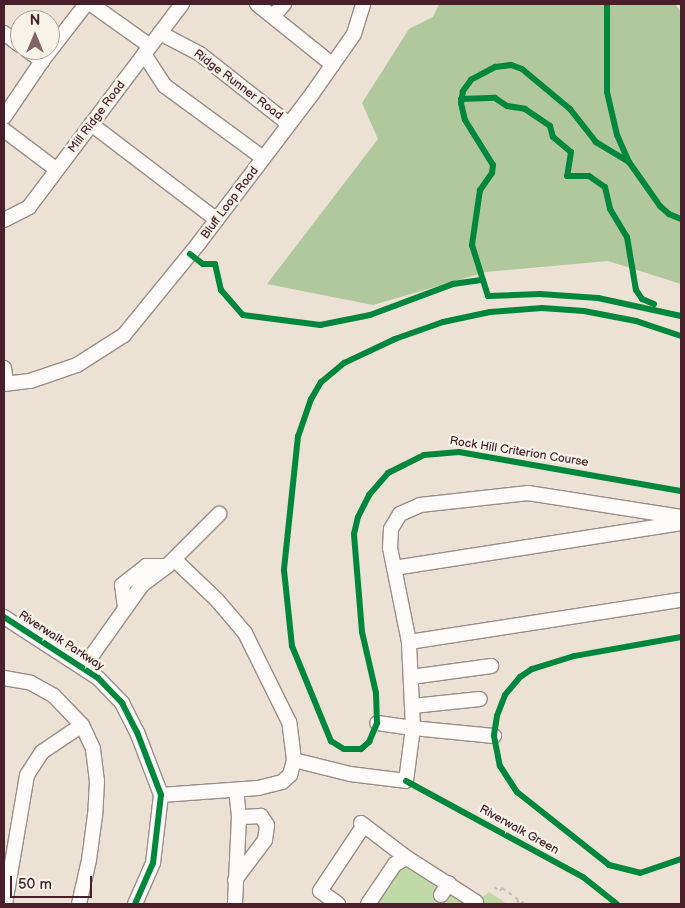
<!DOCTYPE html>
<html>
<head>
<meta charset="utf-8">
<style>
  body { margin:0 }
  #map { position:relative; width:685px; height:908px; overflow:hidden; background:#ebe2d5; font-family:"Balsamiq Sans",sans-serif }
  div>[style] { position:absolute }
  .green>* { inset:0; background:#c1d9a6 }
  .forest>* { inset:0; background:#b0c89c }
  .path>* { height:2px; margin-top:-1px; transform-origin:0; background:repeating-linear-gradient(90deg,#c3bdbc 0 4px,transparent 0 8px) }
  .roads { filter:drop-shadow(1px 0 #9a8e89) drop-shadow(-1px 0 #9a8e89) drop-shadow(0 1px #9a8e89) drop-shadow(0 -1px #9a8e89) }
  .minor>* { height:14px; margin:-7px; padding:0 7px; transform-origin:7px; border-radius:7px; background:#fcfbf9 }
  .cycleway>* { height:6px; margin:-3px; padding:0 3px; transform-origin:3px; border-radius:3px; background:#00873e }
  span { translate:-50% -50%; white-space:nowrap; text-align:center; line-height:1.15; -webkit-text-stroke:5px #f7f3e8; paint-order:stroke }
  .street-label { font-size:12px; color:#4a1f2b }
  .frame { position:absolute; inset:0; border:5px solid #4a1f2b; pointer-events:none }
  .north { position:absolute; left:10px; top:10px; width:50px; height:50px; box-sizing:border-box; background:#f7f3e8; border:1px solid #b29e9c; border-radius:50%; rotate:0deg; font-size:14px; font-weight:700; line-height:20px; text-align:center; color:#4a1f2b }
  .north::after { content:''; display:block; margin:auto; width:18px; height:22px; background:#826366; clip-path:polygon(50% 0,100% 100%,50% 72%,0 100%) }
  .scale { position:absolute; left:10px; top:876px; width:82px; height:22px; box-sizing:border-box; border:2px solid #4a1f2b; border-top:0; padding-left:6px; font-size:15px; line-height:18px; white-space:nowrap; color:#4a1f2b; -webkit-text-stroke:4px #f7f3e8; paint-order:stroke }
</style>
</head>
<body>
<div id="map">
  <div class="green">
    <i style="clip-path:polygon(407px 858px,476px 902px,489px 892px,507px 904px,368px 904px)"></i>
  </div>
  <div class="forest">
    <i style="clip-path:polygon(439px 4px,675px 4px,681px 12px,681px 284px,608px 261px,486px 272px,373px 305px,267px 284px,378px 139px,362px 103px,409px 29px,433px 17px)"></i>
  </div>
  <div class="path">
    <i style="left:494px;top:887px;width:7px;rotate:34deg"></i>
    <i style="left:500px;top:891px;width:4px;rotate:-56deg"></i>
    <i style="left:502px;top:888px;width:28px;rotate:35deg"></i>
    <i style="left:517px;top:899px;width:5px;rotate:68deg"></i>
  </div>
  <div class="roads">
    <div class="minor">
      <i style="left:91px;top:4px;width:72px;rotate:35.4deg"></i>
      <i style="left:257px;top:4px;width:97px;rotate:38.8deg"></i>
      <i style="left:273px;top:16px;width:16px;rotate:-47deg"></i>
      <i style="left:4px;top:33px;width:20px;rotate:37deg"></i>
      <i style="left:160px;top:33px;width:45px;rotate:27.7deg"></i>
      <i style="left:200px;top:54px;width:113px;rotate:38.2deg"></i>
      <i style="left:27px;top:50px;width:19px;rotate:36deg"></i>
      <i style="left:42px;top:61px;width:72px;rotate:-52.3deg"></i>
      <i style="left:144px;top:54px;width:38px;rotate:57deg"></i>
      <i style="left:165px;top:86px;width:122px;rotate:36.3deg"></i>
      <i style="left:4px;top:117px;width:68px;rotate:-55.8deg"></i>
      <i style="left:91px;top:124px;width:158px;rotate:37.3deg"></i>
      <i style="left:4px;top:130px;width:66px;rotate:37deg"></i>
      <i style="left:4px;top:220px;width:28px;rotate:-27deg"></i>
      <i style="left:29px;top:207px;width:254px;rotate:-53deg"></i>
      <i style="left:4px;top:368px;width:15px;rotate:82deg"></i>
      <i style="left:4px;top:384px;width:26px;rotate:-7deg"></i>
      <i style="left:30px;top:381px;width:50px;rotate:-18.8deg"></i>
      <i style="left:77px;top:365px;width:56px;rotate:-32.6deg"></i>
      <i style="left:124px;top:335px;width:119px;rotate:-50.8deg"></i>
      <i style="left:199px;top:243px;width:187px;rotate:-52.8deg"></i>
      <i style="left:312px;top:94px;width:73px;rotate:-55deg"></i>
      <i style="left:354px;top:34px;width:31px;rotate:-73deg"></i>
      <i style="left:394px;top:568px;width:291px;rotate:-8.9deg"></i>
      <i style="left:125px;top:608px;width:23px;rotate:-97deg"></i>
      <i style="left:122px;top:585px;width:31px;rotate:-38deg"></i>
      <i style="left:146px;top:566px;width:21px"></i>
      <i style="left:4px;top:617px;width:112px;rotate:33deg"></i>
      <i style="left:98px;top:678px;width:35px;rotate:46deg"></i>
      <i style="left:122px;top:703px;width:33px;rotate:63deg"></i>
      <i style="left:137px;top:732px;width:67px;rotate:69.1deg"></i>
      <i style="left:161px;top:795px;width:68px;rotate:96.7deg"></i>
      <i style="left:153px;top:863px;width:45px;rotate:113.7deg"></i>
      <i style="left:409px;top:642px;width:275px;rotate:-8.8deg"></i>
      <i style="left:83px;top:668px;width:102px;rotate:-54.6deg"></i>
      <i style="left:142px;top:585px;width:31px;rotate:-37deg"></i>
      <i style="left:167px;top:566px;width:74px;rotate:-45deg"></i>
      <i style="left:411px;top:677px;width:81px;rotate:-7.8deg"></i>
      <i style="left:4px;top:678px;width:27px;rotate:10deg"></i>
      <i style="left:31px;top:683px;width:26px;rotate:29deg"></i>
      <i style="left:54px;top:696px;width:40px;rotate:46deg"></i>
      <i style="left:82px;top:725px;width:26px;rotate:65deg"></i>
      <i style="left:93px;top:749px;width:32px;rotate:83deg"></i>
      <i style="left:97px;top:781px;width:34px;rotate:93deg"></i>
      <i style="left:95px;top:815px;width:45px;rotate:97.6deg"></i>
      <i style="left:89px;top:860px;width:45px;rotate:102.8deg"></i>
      <i style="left:413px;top:706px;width:67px;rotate:-6deg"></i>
      <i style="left:494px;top:736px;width:81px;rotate:-174.4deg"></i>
      <i style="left:413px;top:728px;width:86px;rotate:-92.7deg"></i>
      <i style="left:409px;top:642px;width:96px;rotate:-101.4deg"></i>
      <i style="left:390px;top:548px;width:19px;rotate:-87deg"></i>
      <i style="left:391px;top:529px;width:17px;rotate:-59deg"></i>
      <i style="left:400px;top:514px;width:22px;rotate:-24deg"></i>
      <i style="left:420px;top:505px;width:109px;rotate:-6.3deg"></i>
      <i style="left:528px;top:493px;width:155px;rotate:8.9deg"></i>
      <i style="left:294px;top:760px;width:58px;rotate:14deg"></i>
      <i style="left:350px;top:774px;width:56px;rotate:7.1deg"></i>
      <i style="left:406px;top:781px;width:53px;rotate:-82.5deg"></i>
      <i style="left:413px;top:728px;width:36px;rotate:-172deg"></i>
      <i style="left:161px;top:795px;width:97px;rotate:-4.1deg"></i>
      <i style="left:258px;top:788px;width:25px;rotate:-14deg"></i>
      <i style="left:282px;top:782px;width:11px;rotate:-41deg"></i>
      <i style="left:290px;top:775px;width:16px;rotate:-75deg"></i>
      <i style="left:294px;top:760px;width:38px;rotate:-97deg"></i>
      <i style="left:289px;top:722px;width:99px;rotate:-116.3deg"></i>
      <i style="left:245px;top:633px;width:43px;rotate:-130.3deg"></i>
      <i style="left:217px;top:600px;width:59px;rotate:-136.4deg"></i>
      <i style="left:361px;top:823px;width:58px;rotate:37.3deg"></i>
      <i style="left:235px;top:880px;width:50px;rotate:-53.1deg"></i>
      <i style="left:265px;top:840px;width:15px;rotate:-82deg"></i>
      <i style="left:267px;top:825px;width:11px;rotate:-124deg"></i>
      <i style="left:261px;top:816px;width:22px;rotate:177deg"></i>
      <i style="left:441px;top:895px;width:14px;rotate:-56deg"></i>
      <i style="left:5px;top:904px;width:131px;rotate:-80.3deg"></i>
      <i style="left:27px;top:775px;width:27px;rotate:-57deg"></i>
      <i style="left:42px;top:752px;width:48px;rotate:-34deg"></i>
      <i style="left:235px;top:904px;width:87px;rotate:-87.4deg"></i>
      <i style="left:239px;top:817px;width:27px;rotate:-96deg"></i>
      <i style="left:338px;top:904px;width:22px;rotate:-144deg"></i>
      <i style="left:320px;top:891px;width:79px;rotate:-56.3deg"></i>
      <i style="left:368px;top:904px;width:48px;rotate:-56deg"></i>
      <i style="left:395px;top:864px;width:13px;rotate:-27deg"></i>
      <i style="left:407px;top:858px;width:82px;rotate:32.5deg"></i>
    </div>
  </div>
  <div class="cycleway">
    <i style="left:607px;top:4px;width:88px;rotate:90deg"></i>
    <i style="left:607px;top:92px;width:44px;rotate:76.9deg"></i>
    <i style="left:617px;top:135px;width:30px;rotate:66deg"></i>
    <i style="left:629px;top:162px;width:54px;rotate:54.8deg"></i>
    <i style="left:660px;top:206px;width:12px;rotate:42deg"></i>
    <i style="left:669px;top:214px;width:13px;rotate:23deg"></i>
    <i style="left:461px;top:99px;width:34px;rotate:-2deg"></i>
    <i style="left:495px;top:98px;width:14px;rotate:34deg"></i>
    <i style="left:507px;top:106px;width:18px;rotate:9deg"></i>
    <i style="left:525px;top:109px;width:30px;rotate:34deg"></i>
    <i style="left:550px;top:126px;width:11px;rotate:75deg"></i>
    <i style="left:553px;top:137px;width:23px;rotate:40deg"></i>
    <i style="left:571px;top:152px;width:24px;rotate:99deg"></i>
    <i style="left:567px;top:176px;width:22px"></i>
    <i style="left:589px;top:176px;width:19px;rotate:35deg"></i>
    <i style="left:605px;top:187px;width:23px;rotate:77deg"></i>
    <i style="left:610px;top:209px;width:33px;rotate:59deg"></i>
    <i style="left:627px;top:237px;width:54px;rotate:80.4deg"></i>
    <i style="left:636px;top:290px;width:11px;rotate:56deg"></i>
    <i style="left:642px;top:299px;width:13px;rotate:23deg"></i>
    <i style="left:629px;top:162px;width:39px;rotate:-149deg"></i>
    <i style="left:596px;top:142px;width:42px;rotate:-128.2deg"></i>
    <i style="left:570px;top:109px;width:62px;rotate:-140.2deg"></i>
    <i style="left:522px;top:69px;width:12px;rotate:-160deg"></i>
    <i style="left:511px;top:65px;width:16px;rotate:173deg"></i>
    <i style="left:495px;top:67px;width:27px;rotate:152deg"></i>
    <i style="left:471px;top:80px;width:14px;rotate:126deg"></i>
    <i style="left:463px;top:91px;width:12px;rotate:99deg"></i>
    <i style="left:461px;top:103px;width:17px;rotate:77deg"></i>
    <i style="left:465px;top:120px;width:53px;rotate:58.1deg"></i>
    <i style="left:493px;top:165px;width:8px;rotate:97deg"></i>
    <i style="left:492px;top:173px;width:21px;rotate:125deg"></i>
    <i style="left:480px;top:190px;width:56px;rotate:98.3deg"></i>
    <i style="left:472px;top:245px;width:53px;rotate:72.6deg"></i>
    <i style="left:488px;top:296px;width:52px;rotate:-2.2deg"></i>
    <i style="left:540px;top:294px;width:58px;rotate:3.9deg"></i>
    <i style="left:598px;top:298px;width:85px;rotate:12.2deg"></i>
    <i style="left:190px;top:254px;width:16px;rotate:38deg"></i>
    <i style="left:203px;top:264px;width:12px"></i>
    <i style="left:215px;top:264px;width:27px;rotate:77deg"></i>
    <i style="left:221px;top:290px;width:33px;rotate:49deg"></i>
    <i style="left:243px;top:315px;width:78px;rotate:7.4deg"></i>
    <i style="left:320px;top:325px;width:51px;rotate:-11.3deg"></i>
    <i style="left:370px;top:315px;width:89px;rotate:-20.5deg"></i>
    <i style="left:453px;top:284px;width:30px;rotate:-8deg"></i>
    <i style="left:681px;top:336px;width:47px;rotate:-161.6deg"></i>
    <i style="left:636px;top:321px;width:53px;rotate:-169.1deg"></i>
    <i style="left:584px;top:311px;width:42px;rotate:-175.9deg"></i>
    <i style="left:542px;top:308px;width:52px;rotate:175.6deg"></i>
    <i style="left:490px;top:312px;width:48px;rotate:168deg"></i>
    <i style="left:443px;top:322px;width:51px;rotate:160.5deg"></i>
    <i style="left:395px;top:339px;width:56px;rotate:154.8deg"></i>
    <i style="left:344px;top:363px;width:30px;rotate:140deg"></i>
    <i style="left:321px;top:382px;width:20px;rotate:120deg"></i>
    <i style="left:311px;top:399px;width:39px;rotate:109deg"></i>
    <i style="left:298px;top:436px;width:135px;rotate:96deg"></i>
    <i style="left:284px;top:570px;width:76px;rotate:84deg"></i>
    <i style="left:292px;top:646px;width:103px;rotate:67.7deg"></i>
    <i style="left:331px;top:741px;width:15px;rotate:32deg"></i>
    <i style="left:344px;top:749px;width:17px"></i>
    <i style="left:361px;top:749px;width:11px;rotate:-41deg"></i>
    <i style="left:369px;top:742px;width:21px;rotate:-67deg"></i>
    <i style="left:377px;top:723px;width:30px;rotate:-92deg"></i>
    <i style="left:376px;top:693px;width:63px;rotate:-102.9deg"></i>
    <i style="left:362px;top:632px;width:98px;rotate:-94.7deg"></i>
    <i style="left:354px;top:534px;width:17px;rotate:-77deg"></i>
    <i style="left:358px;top:517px;width:25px;rotate:-63deg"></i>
    <i style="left:369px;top:495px;width:29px;rotate:-49deg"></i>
    <i style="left:388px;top:473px;width:40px;rotate:-26.6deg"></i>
    <i style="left:424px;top:455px;width:35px;rotate:-5deg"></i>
    <i style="left:459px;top:452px;width:225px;rotate:10deg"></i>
    <i style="left:4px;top:617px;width:112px;rotate:33deg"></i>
    <i style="left:98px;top:678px;width:35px;rotate:46deg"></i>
    <i style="left:122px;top:703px;width:33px;rotate:63deg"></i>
    <i style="left:137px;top:732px;width:67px;rotate:69.1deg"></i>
    <i style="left:161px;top:795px;width:68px;rotate:96.7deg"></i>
    <i style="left:153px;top:863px;width:45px;rotate:113.7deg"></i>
    <i style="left:681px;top:637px;width:109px;rotate:169.9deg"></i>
    <i style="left:574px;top:656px;width:44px;rotate:162.8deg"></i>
    <i style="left:532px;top:669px;width:14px;rotate:146deg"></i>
    <i style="left:520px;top:677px;width:23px;rotate:130deg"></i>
    <i style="left:505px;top:695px;width:22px;rotate:111deg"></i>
    <i style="left:497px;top:716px;width:20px;rotate:99deg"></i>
    <i style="left:494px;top:736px;width:31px;rotate:79deg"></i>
    <i style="left:500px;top:766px;width:31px;rotate:57deg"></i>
    <i style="left:517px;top:792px;width:117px;rotate:38.4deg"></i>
    <i style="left:609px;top:865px;width:32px;rotate:14deg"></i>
    <i style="left:640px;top:873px;width:43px;rotate:-18.9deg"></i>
    <i style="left:406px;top:781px;width:201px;rotate:28.5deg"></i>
    <i style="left:583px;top:877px;width:43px;rotate:38.5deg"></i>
  </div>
  <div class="street-label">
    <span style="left:238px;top:85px;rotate:37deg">Ridge Runner Road</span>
    <span style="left:97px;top:117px;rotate:-53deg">Mill Ridge Road</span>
    <span style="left:230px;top:203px;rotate:-53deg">Bluff Loop Road</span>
    <span style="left:519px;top:452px;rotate:9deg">Rock Hill Criterion Course</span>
    <span style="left:61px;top:641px;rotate:33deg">Riverwalk Parkway</span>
    <span style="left:519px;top:830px;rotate:29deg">Riverwalk Green</span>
  </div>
  <div class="frame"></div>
  <div class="north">N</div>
  <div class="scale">50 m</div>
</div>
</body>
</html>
